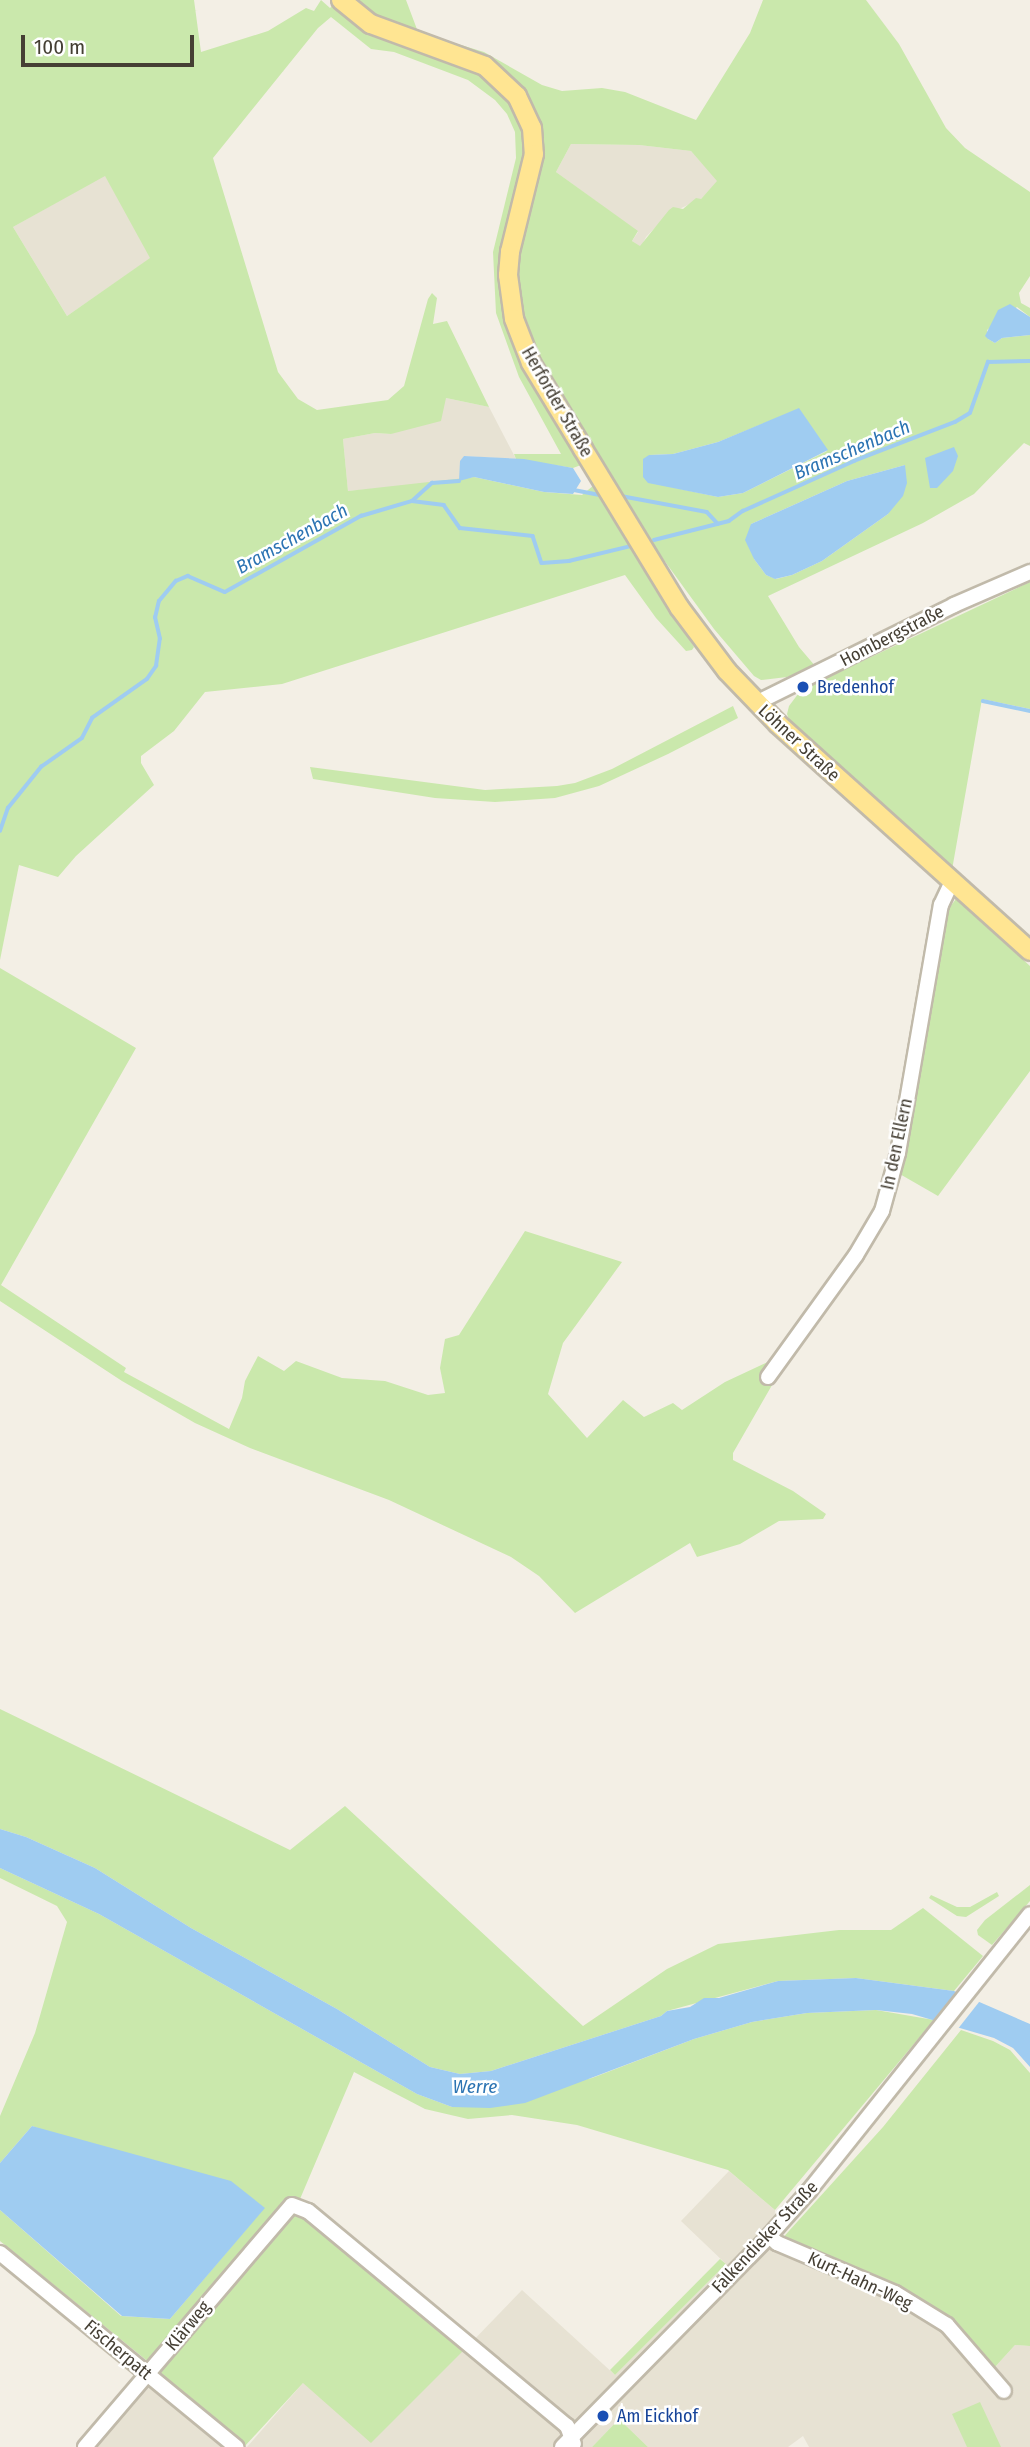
<!DOCTYPE html>
<html>
<head>
<meta charset="utf-8">
<style>
  body { margin:0 }
  #map { position:relative; width:1030px; height:2447px; overflow:hidden; background:#f3efe5; font-family:"Fira Sans Condensed",sans-serif }
  div>[style] { position:absolute }
  .residential>* { inset:0; background:#e7e2d3 }
  .green>* { inset:0; background:#cae8ac }
  .water>* { inset:0; background:#9fccf1 }
  .pier>* { inset:0; background:#f3efe5 }
  .stream>* { height:3.5px; margin:-1.75px; padding:0 1.75px; transform-origin:1.75px; border-radius:1.75px; background:#9fccf1 }
  .roads { filter:drop-shadow(2px 0 #c1baaa) drop-shadow(-2px 0 #c1baaa) drop-shadow(0 2px #c1baaa) drop-shadow(0 -2px #c1baaa) }
  .minor>* { height:14px; margin:-7px; padding:0 7px; transform-origin:7px; border-radius:7px; background:#fff }
  .major>* { height:18px; margin:-9px; padding:0 9px; transform-origin:9px; border-radius:9px; background:#ffe592 }
  .dots>* { width:19px; height:19px; translate:-50% -50%; box-sizing:border-box; border:4px solid #fff; border-radius:50% }
  span { translate:-50% -50%; white-space:nowrap; text-align:center; line-height:1.15; -webkit-text-stroke:5px #fff; paint-order:stroke }
  .street-label { font-size:18px; color:#453f34 }
  .transit-label { font-size:18px; color:#164399 }
  .left { translate:0 -50%; text-align:left }
  .water-label { font-size:19px; color:#2c74b3; font-style:italic }
  .scale { position:absolute; left:21px; top:35px; width:173px; height:32px; box-sizing:border-box; border:4px solid #453f34; border-top:0; padding-left:9px; font-size:21px; line-height:24px; white-space:nowrap; color:#453f34; -webkit-text-stroke:5px #fff; paint-order:stroke }
</style>
</head>
<body>
<div id="map">
  <div class="residential">
    <i style="clip-path:polygon(571px 144px,639px 145px,691px 151px,718px 181px,701px 199px,668px 214px,646px 237px,641px 247px,632px 241px,638px 232px,556px 172px)"></i>
    <i style="clip-path:polygon(105px 175px,151px 258px,67px 316px,13px 227px)"></i>
    <i style="clip-path:polygon(446px 398px,489px 407px,516px 459px,464px 456px,459px 481px,348px 491px,343px 439px,375px 433px,391px 434px)"></i>
    <i style="clip-path:polygon(729px 2171px,775px 2210px,774px 2236px,944px 2317px,995px 2367px,1015px 2345px,1030px 2346px,1030px 2447px,809px 2447px,803px 2436px,788px 2447px,648px 2447px,619px 2419px,592px 2447px,247px 2447px,303px 2383px,466px 2348px,522px 2290px,615px 2375px,726px 2264px,681px 2221px)"></i>
    <i style="clip-path:polygon(138px 2375px,230px 2447px,77px 2447px)"></i>
  </div>
  <div class="green">
    <i style="clip-path:polygon(evenodd,0 0,194px 0,201px 52px,268px 31px,306px 8px,314px 11px,321px 0,330px 8px,338px 0,406px 0,418px 32px,484px 52px,542px 85px,562px 91px,602px 88px,625px 92px,696px 120px,750px 33px,763px 0,866px 0,899px 44px,946px 128px,965px 148px,1030px 192px,1030px 276px,1019px 293px,1021px 303px,1030px 308px,1030px 317px,1017px 307px,987px 330px,988px 339px,995px 343px,1002px 338px,1030px 335px,1030px 446px,1024px 443px,974px 494px,923px 523px,768px 596px,799px 647px,816px 667px,787px 677px,761px 680px,754px 676px,714px 629px,653px 545px,634px 549px,694px 647px,692px 650px,686px 651px,656px 618px,625px 575px,282px 684px,205px 692px,174px 731px,141px 756px,141px 763px,154px 785px,76px 856px,58px 877px,19px 865px,0 960px,0 0,331px 17px,371px 49px,394px 52px,468px 80px,495px 100px,507px 114px,515px 132px,516px 158px,493px 252px,496px 313px,519px 377px,561px 454px,514px 454px,516px 459px,573px 468px,581px 465px,594px 485px,582px 495px,544px 492px,474px 477px,348px 491px,343px 439px,375px 433px,391px 434px,441px 421px,446px 398px,489px 407px,447px 321px,433px 324px,437px 298px,432px 293px,428px 299px,404px 386px,388px 400px,317px 410px,298px 399px,278px 372px,213px 158px,318px 28px,331px 17px,0 0,571px 144px,639px 145px,691px 151px,717px 181px,701px 199px,696px 198px,683px 209px,673px 207px,669px 210px,640px 246px,632px 241px,638px 231px,556px 172px,571px 144px,0 0,105px 176px,150px 258px,67px 316px,13px 227px,105px 176px,0 0,799px 409px,827px 451px,743px 493px,718px 497px,671px 487px,649px 455px,673px 454px,718px 442px,799px 409px,0 0,905px 465px,888px 514px,822px 561px,792px 575px,776px 579px,766px 575px,754px 559px,751px 524px,847px 481px,905px 465px)"></i>
    <i style="clip-path:polygon(1030px 582px,1030px 709px,982px 699px,952px 870px,790px 722px,787px 714px,789px 706px,801px 690px)"></i>
    <i style="clip-path:polygon(733px 706px,738px 718px,668px 754px,599px 786px,555px 798px,495px 802px,435px 798px,313px 779px,310px 767px,485px 790px,557px 786px,575px 783px,612px 769px)"></i>
    <i style="clip-path:polygon(956px 899px,1030px 966px,1030px 1071px,938px 1196px,898px 1173px,887px 1207px,872px 1238px,787px 1359px,733px 1453px,733px 1460px,793px 1491px,826px 1514px,823px 1519px,779px 1521px,740px 1544px,697px 1557px,690px 1543px,575px 1613px,539px 1576px,511px 1557px,389px 1500px,250px 1448px,195px 1423px,122px 1381px,0 1301px,0 968px,136px 1048px,1px 1285px,126px 1368px,124px 1372px,229px 1429px,242px 1398px,245px 1381px,258px 1356px,284px 1371px,296px 1361px,342px 1378px,385px 1381px,428px 1395px,445px 1393px,440px 1368px,445px 1339px,459px 1335px,525px 1231px,622px 1262px,563px 1343px,548px 1394px,587px 1438px,623px 1400px,644px 1417px,673px 1403px,682px 1410px,725px 1382px,774px 1359px,867px 1231px,882px 1200px,890px 1168px,936px 911px,946px 912px)"></i>
    <i style="clip-path:polygon(0 1709px,290px 1850px,345px 1806px,583px 2026px,667px 1969px,718px 1944px,839px 1930px,891px 1930px,923px 1908px,983px 1956px,954px 1991px,856px 1978px,778px 1981px,667px 2011px,661px 2016px,491px 2071px,460px 2074px,430px 2067px,337px 2009px,191px 1928px,95px 1868px,26px 1837px,0 1829px)"></i>
    <i style="clip-path:polygon(0 1868px,99px 1914px,417px 2094px,452px 2107px,592px 2078px,694px 2039px,752px 2022px,807px 2013px,876px 2010px,934px 2020px,775px 2210px,728px 2170px,577px 2125px,512px 2115px,468px 2119px,425px 2109px,354px 2072px,300px 2199px,287px 2202px,151px 2364px,0 2241px,0 2210px,121px 2316px,170px 2319px,264px 2208px,32px 2126px,0 2163px,0 2116px,35px 2033px,67px 1922px,57px 1906px,0 1878px)"></i>
    <i style="clip-path:polygon(1030px 1885px,1030px 1901px,992px 1945px,978px 1935px,977px 1930px,985px 1920px)"></i>
    <i style="clip-path:polygon(997px 1892px,999px 1896px,966px 1917px,957px 1916px,929px 1898px,931px 1895px,957px 1907px,970px 1907px)"></i>
    <i style="clip-path:polygon(961px 2030px,993px 2041px,1010px 2050px,1030px 2073px,1030px 2346px,1015px 2345px,995px 2367px,944px 2317px,779px 2242px,883px 2127px)"></i>
    <i style="clip-path:polygon(298px 2212px,466px 2348px,371px 2443px,303px 2383px,244px 2447px,158px 2372px,291px 2214px)"></i>
    <i style="clip-path:polygon(720px 2259px,726px 2264px,615px 2375px,610px 2370px)"></i>
    <i style="clip-path:polygon(980px 2402px,1001px 2447px,967px 2447px,952px 2414px)"></i>
    <i style="clip-path:polygon(619px 2419px,648px 2447px,592px 2447px)"></i>
  </div>
  <div class="water">
    <i style="clip-path:polygon(1010px 304px,1030px 317px,1030px 335px,1002px 338px,995px 343px,988px 339px,985px 336px,998px 310px)"></i>
    <i style="clip-path:polygon(799px 408px,828px 450px,743px 493px,718px 497px,648px 483px,643px 477px,643px 459px,649px 455px,673px 454px,718px 442px)"></i>
    <i style="clip-path:polygon(954px 447px,958px 456px,953px 471px,937px 488px,930px 488px,925px 458px)"></i>
    <i style="clip-path:polygon(464px 456px,524px 459px,573px 468px,581px 481px,573px 494px,544px 492px,474px 477px,459px 481px,460px 461px)"></i>
    <i style="clip-path:polygon(905px 465px,907px 483px,903px 496px,888px 514px,822px 561px,792px 575px,775px 579px,766px 575px,754px 559px,745px 540px,751px 524px,847px 481px)"></i>
    <i style="clip-path:polygon(0 1829px,26px 1837px,95px 1868px,191px 1928px,337px 2009px,430px 2067px,460px 2074px,491px 2071px,661px 2016px,667px 2011px,690px 2007px,704px 1998px,719px 1998px,778px 1981px,856px 1978px,954px 1991px,1030px 2024px,1030px 2067px,1013px 2048px,994px 2038px,912px 2014px,876px 2010px,807px 2013px,752px 2022px,694px 2039px,525px 2103px,490px 2108px,452px 2107px,417px 2094px,99px 1914px,0 1868px)"></i>
    <i style="clip-path:polygon(32px 2126px,231px 2181px,265px 2208px,170px 2319px,122px 2316px,0 2210px,0 2163px)"></i>
  </div>
  <div class="pier">
    <i style="clip-path:polygon(959px 1989px,983px 1997px,957px 2030px,931px 2023px)"></i>
  </div>
  <div class="stream">
    <i style="left:574px;top:490px;width:26px;rotate:11deg"></i>
    <i style="left:621px;top:496px;width:87px;rotate:10.5deg"></i>
    <i style="left:707px;top:512px;width:16px;rotate:47deg"></i>
    <i style="left:412px;top:501px;width:27px;rotate:-42deg"></i>
    <i style="left:432px;top:483px;width:27px;rotate:-4deg"></i>
    <i style="left:654px;top:540px;width:77px;rotate:-14.2deg"></i>
    <i style="left:729px;top:521px;width:17px;rotate:-36deg"></i>
    <i style="left:743px;top:511px;width:122px;rotate:-24.2deg"></i>
    <i style="left:854px;top:461px;width:108px;rotate:-21.1deg"></i>
    <i style="left:955px;top:422px;width:17px;rotate:-31deg"></i>
    <i style="left:970px;top:413px;width:54px;rotate:-70.6deg"></i>
    <i style="left:988px;top:362px;width:42px;rotate:-1.4deg"></i>
    <i style="left:983px;top:701px;width:48px;rotate:12deg"></i>
    <i style="left:0;top:831px;width:24px;rotate:-71deg"></i>
    <i style="left:8px;top:808px;width:53px;rotate:-51.2deg"></i>
    <i style="left:41px;top:767px;width:50px;rotate:-35.3deg"></i>
    <i style="left:82px;top:738px;width:22px;rotate:-63deg"></i>
    <i style="left:92px;top:718px;width:67px;rotate:-35.3deg"></i>
    <i style="left:147px;top:679px;width:16px;rotate:-55deg"></i>
    <i style="left:156px;top:666px;width:27px;rotate:-82deg"></i>
    <i style="left:160px;top:639px;width:22px;rotate:-103deg"></i>
    <i style="left:155px;top:618px;width:17px;rotate:-77deg"></i>
    <i style="left:159px;top:601px;width:26px;rotate:-50deg"></i>
    <i style="left:176px;top:581px;width:13px;rotate:-23deg"></i>
    <i style="left:188px;top:576px;width:40px;rotate:23.4deg"></i>
    <i style="left:225px;top:592px;width:156px;rotate:-29.2deg"></i>
    <i style="left:361px;top:516px;width:53px;rotate:-16.4deg"></i>
    <i style="left:412px;top:501px;width:32px;rotate:7deg"></i>
    <i style="left:444px;top:505px;width:28px;rotate:55deg"></i>
    <i style="left:460px;top:528px;width:73px;rotate:6.3deg"></i>
    <i style="left:533px;top:536px;width:28px;rotate:72deg"></i>
    <i style="left:542px;top:563px;width:27px;rotate:-4deg"></i>
    <i style="left:569px;top:561px;width:64px;rotate:-13.6deg"></i>
  </div>
  <div class="roads">
    <div class="minor">
      <i style="left:756px;top:703px;width:221px;rotate:-26.3deg"></i>
      <i style="left:954px;top:605px;width:83px;rotate:-23.5deg"></i>
      <i style="left:768px;top:1377px;width:150px;rotate:-54.2deg"></i>
      <i style="left:856px;top:1255px;width:51px;rotate:-59.4deg"></i>
      <i style="left:882px;top:1211px;width:60px;rotate:-74.6deg"></i>
      <i style="left:898px;top:1153px;width:252px;rotate:-80.2deg"></i>
      <i style="left:941px;top:905px;width:26px;rotate:-65deg"></i>
      <i style="left:769px;top:2236px;width:11px;rotate:41deg"></i>
      <i style="left:777px;top:2243px;width:128px;rotate:23deg"></i>
      <i style="left:895px;top:2293px;width:61px;rotate:31.6deg"></i>
      <i style="left:947px;top:2325px;width:87px;rotate:49.2deg"></i>
      <i style="left:0;top:2253px;width:306px;rotate:39.4deg"></i>
      <i style="left:85px;top:2447px;width:318px;rotate:-49.5deg"></i>
      <i style="left:292px;top:2205px;width:17px;rotate:21deg"></i>
      <i style="left:308px;top:2211px;width:337px;rotate:39.7deg"></i>
      <i style="left:567px;top:2426px;width:19px;rotate:69deg"></i>
      <i style="left:562px;top:2447px;width:296px;rotate:-45.5deg"></i>
      <i style="left:769px;top:2236px;width:60px;rotate:-48.4deg"></i>
      <i style="left:809px;top:2191px;width:354px;rotate:-51.4deg"></i>
    </div>
    <div class="major">
      <i style="left:341px;top:0;width:38px;rotate:39deg"></i>
      <i style="left:371px;top:24px;width:121px;rotate:20.2deg"></i>
      <i style="left:485px;top:66px;width:44px;rotate:43.2deg"></i>
      <i style="left:517px;top:96px;width:35px;rotate:65deg"></i>
      <i style="left:532px;top:128px;width:26px;rotate:86deg"></i>
      <i style="left:534px;top:154px;width:101px;rotate:103.8deg"></i>
      <i style="left:510px;top:252px;width:23px;rotate:95deg"></i>
      <i style="left:508px;top:275px;width:44px;rotate:82.2deg"></i>
      <i style="left:514px;top:319px;width:47px;rotate:68.9deg"></i>
      <i style="left:531px;top:363px;width:100px;rotate:58.8deg"></i>
      <i style="left:583px;top:449px;width:185px;rotate:58.7deg"></i>
      <i style="left:679px;top:607px;width:80px;rotate:53.1deg"></i>
      <i style="left:727px;top:671px;width:74px;rotate:46.1deg"></i>
      <i style="left:778px;top:724px;width:339px;rotate:42deg"></i>
    </div>
  </div>
  <div class="dots">
    <i style="left:803px;top:687px;background:#1a4fb4"></i>
    <i style="left:603px;top:2416px;background:#1a4fb4"></i>
  </div>
  <div class="street-label">
    <span style="left:557px;top:402px;rotate:60deg">Herforder Straße</span>
    <span style="left:892px;top:636px;rotate:-27deg">Hombergstraße</span>
    <span style="left:799px;top:743px;rotate:43deg">Löhner Straße</span>
    <span style="left:897px;top:1144px;rotate:-78deg">In den Ellern</span>
    <span style="left:765px;top:2237px;rotate:-47deg">Falkendieker Straße</span>
    <span style="left:860px;top:2281px;rotate:25deg">Kurt-Hahn-Weg</span>
    <span style="left:188px;top:2326px;rotate:-50deg">Klärweg</span>
    <span style="left:118px;top:2350px;rotate:40deg">Fischerpatt</span>
  </div>
  <div class="transit-label">
    <span class="left" style="left:817px;top:687px">Bredenhof</span>
    <span class="left" style="left:617px;top:2416px">Am Eickhof</span>
  </div>
  <div class="water-label">
    <span style="left:852px;top:450px;rotate:-23deg">Bramschenbach</span>
    <span style="left:292px;top:539px;rotate:-29deg">Bramschenbach</span>
    <span style="left:475px;top:2087px">Werre</span>
  </div>
  <div class="scale">100 m</div>
</div>
</body>
</html>
